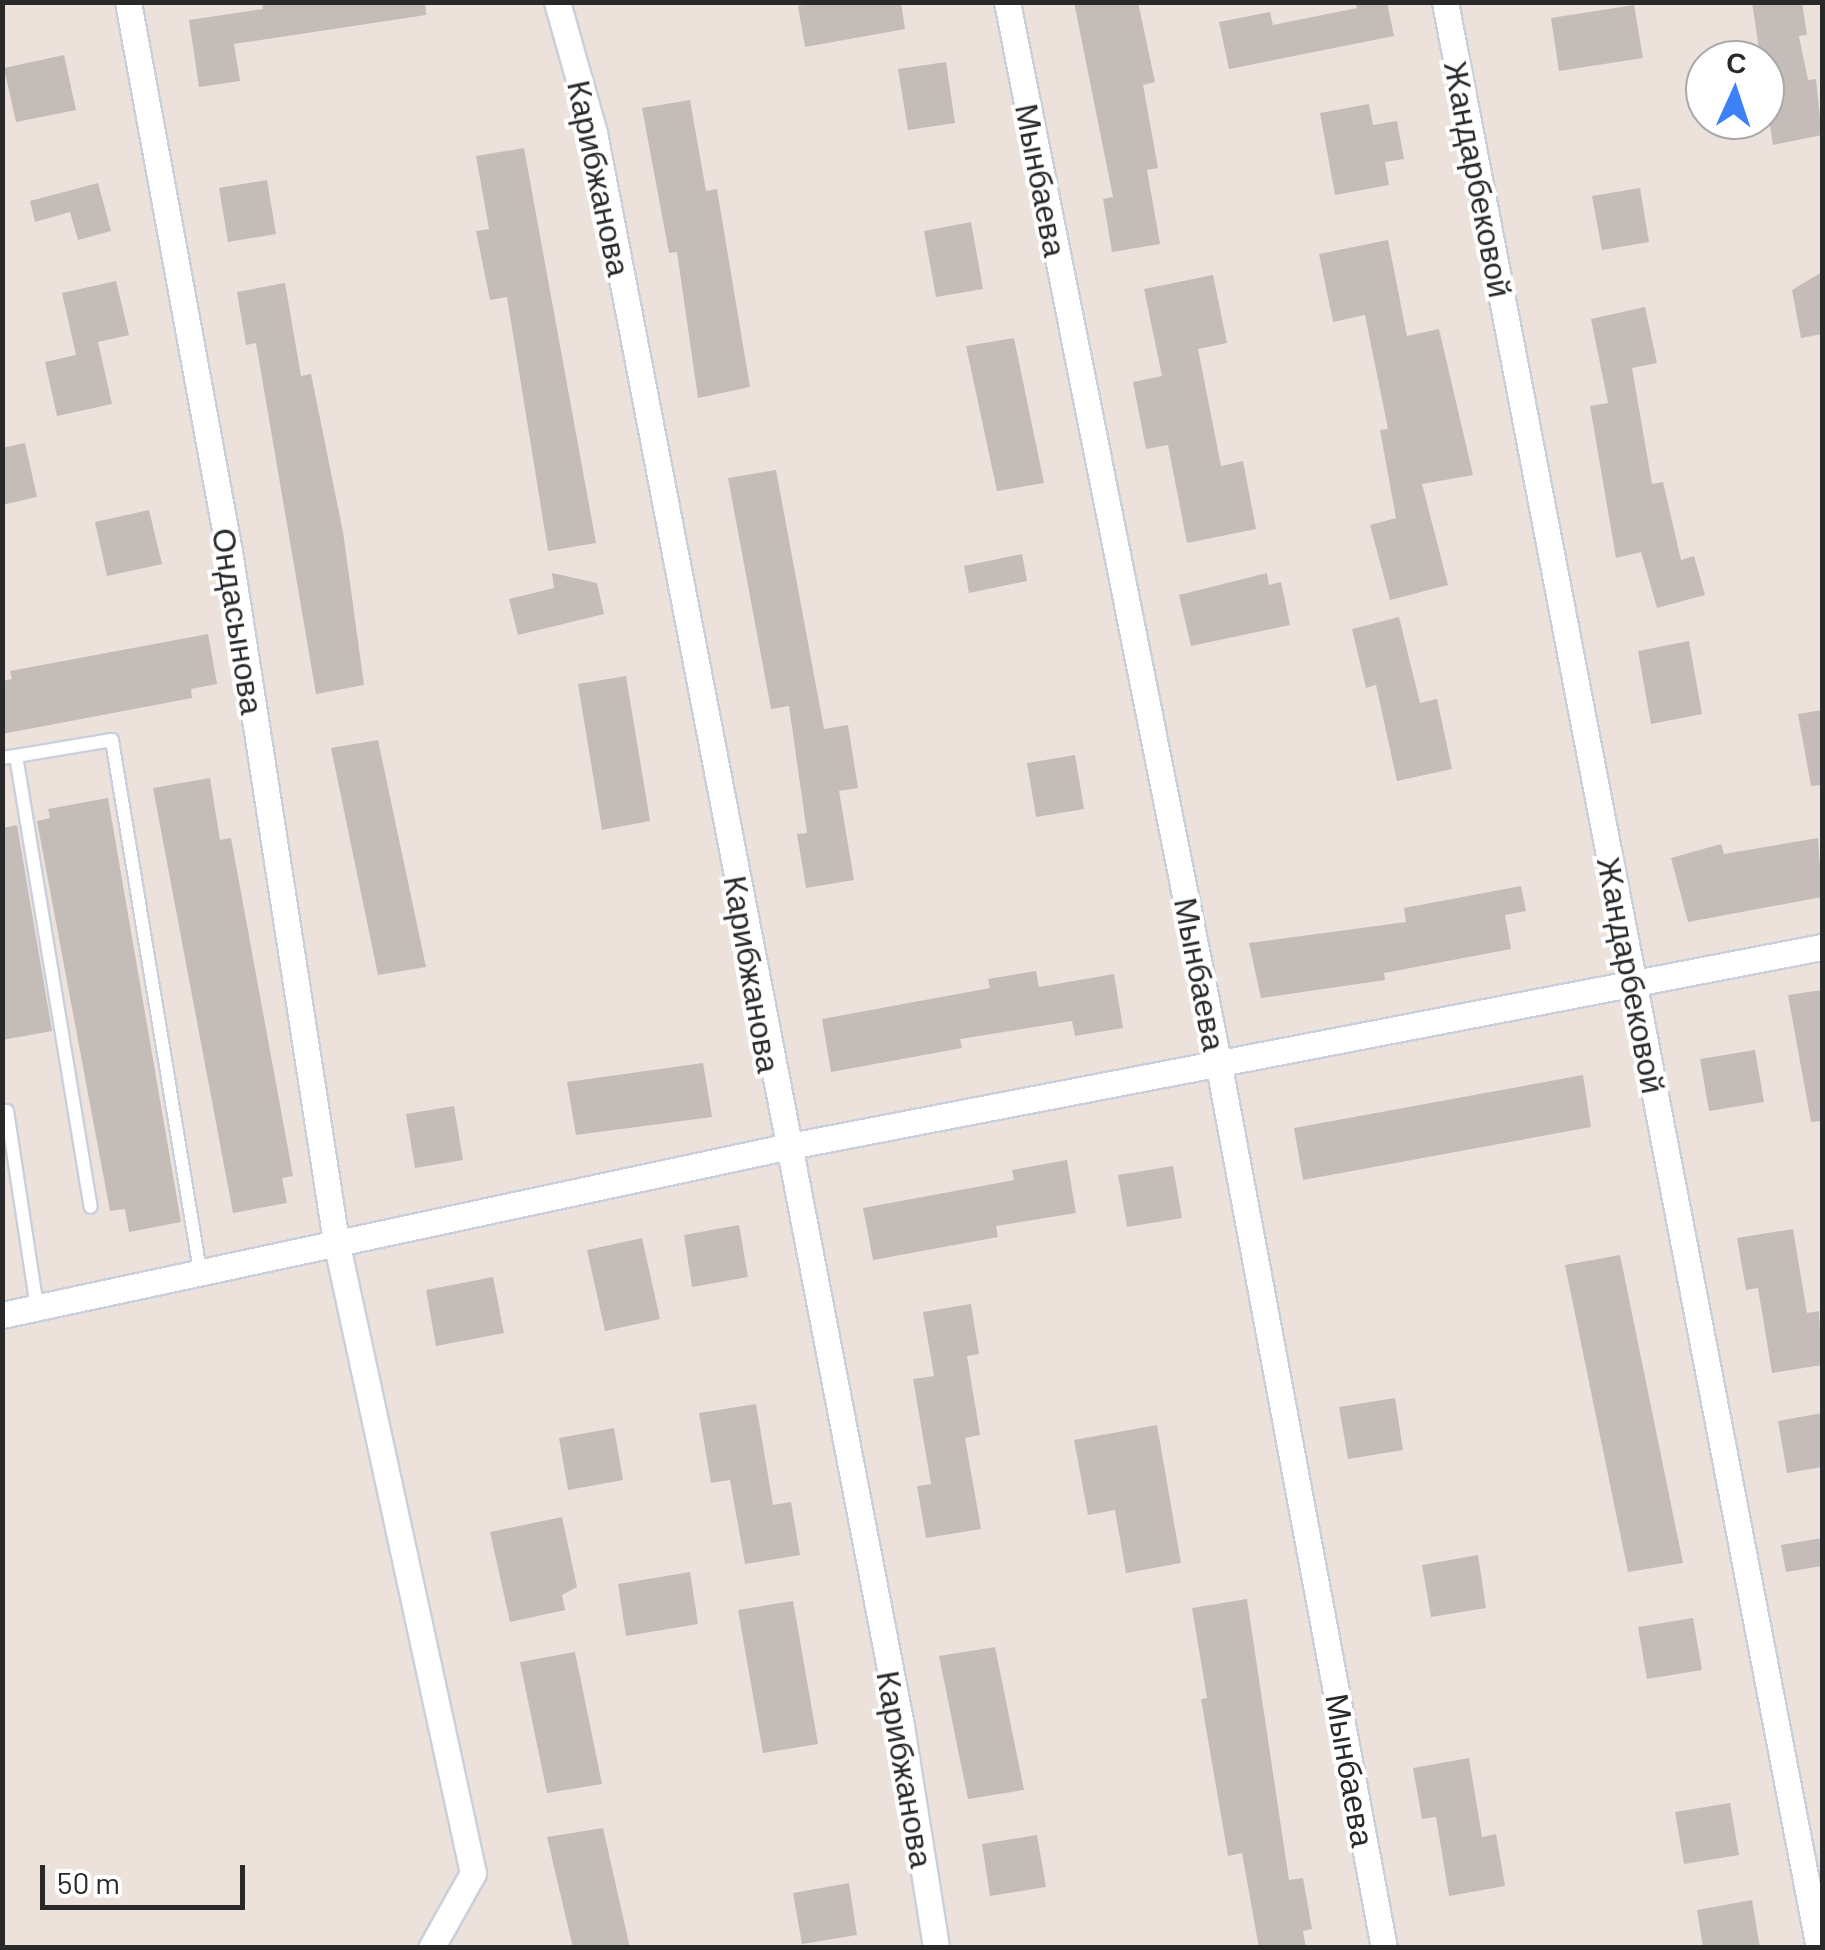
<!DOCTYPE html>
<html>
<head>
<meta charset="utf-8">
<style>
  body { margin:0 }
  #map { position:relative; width:1825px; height:1950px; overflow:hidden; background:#ece2db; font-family:Barlow,sans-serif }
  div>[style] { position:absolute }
  .building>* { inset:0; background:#c4bcb8 }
  .roads { filter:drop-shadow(2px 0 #cad0db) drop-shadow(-2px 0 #cad0db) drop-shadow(0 2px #cad0db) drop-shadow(0 -2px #cad0db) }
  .lane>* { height:12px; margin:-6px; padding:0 6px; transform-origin:6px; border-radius:6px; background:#fff }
  .street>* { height:25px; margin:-12.5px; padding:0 12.5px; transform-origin:12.5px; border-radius:12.5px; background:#fff }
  span { translate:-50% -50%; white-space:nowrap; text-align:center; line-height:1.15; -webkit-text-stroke:8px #fff; paint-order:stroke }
  .street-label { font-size:32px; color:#292929 }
  .frame { position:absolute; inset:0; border:5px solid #292929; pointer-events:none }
  .north { position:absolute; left:1685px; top:40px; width:100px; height:100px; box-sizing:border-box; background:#fff; border:2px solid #a9a9a9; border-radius:50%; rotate:3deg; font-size:28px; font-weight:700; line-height:40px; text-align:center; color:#292929 }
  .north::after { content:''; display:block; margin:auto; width:35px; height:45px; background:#3c81f8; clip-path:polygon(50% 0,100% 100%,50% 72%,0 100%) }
  .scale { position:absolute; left:40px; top:1865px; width:205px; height:45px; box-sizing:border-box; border:5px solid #292929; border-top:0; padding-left:12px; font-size:30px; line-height:35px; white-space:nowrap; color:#292929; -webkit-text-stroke:8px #fff; paint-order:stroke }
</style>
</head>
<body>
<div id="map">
  <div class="building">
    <i style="clip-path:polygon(262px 2px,425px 2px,426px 15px,234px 44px,240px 81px,199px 87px,189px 20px,263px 9px)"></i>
    <i style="clip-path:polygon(818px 2px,901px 2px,905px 29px,805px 47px,798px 6px)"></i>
    <i style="clip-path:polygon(1074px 2px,1138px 2px,1155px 82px,1143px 85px,1158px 168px,1147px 170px,1160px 244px,1112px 252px,1103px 199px,1113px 197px)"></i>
    <i style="clip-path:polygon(1355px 2px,1387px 2px,1394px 36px,1229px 69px,1219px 22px,1270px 12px,1273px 25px,1357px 8px)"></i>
    <i style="clip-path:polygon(1752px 2px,1802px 2px,1807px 35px,1799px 36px,1808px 80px,1816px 79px,1822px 135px,1773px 145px)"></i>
    <i style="clip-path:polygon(1634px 5px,1643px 58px,1559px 71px,1551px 18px)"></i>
    <i style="clip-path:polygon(64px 55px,76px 110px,16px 122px,4px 68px)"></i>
    <i style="clip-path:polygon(946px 62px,955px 123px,908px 130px,898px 69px)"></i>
    <i style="clip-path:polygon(690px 100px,706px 191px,717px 189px,750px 387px,698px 398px,677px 252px,669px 253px,642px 108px)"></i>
    <i style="clip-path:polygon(1369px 104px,1373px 125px,1397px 121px,1404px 159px,1385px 162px,1389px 185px,1335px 195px,1320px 113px)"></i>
    <i style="clip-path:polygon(524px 148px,596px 543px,548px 551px,507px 297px,490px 300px,476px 231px,489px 229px,476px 156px)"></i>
    <i style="clip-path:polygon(267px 180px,276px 234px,228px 242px,219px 188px)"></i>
    <i style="clip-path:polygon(98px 183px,111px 231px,78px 240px,70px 212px,35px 222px,30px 201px)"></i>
    <i style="clip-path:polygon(1640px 188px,1649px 242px,1602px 250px,1592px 196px)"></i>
    <i style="clip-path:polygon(971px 222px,983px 289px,936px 297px,924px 231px)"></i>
    <i style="clip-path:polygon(1388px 240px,1407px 336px,1439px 329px,1473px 475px,1422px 484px,1448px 585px,1390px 600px,1370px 525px,1396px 518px,1380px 430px,1388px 429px,1365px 315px,1333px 322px,1319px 254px)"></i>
    <i style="clip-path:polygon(1822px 272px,1822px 334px,1801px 338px,1792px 290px)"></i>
    <i style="clip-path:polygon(1213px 275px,1227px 343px,1198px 349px,1221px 466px,1243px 461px,1256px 529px,1187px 543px,1168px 445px,1146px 449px,1133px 382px,1162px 376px,1144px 289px)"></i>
    <i style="clip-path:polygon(116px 281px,129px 335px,98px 342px,112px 404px,57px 416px,45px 362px,76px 355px,62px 293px)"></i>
    <i style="clip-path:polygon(285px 283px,301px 376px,311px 374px,343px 532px,364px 685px,316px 694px,256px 343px,246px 345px,237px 292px)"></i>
    <i style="clip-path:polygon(1645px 307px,1657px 363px,1632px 368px,1652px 484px,1663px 482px,1681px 560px,1694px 556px,1705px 595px,1657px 608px,1641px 552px,1616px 558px,1590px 406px,1608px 403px,1591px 319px)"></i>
    <i style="clip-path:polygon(1014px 338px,1044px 483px,997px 491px,966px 346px)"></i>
    <i style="clip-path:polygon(25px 443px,37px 497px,2px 505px,2px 448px)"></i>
    <i style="clip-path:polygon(776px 470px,824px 729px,848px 725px,858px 788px,839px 791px,854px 880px,806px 888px,797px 834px,807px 833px,789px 706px,771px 709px,728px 478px)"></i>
    <i style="clip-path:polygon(149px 510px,162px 564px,107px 576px,95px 522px)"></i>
    <i style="clip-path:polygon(1022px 554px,1027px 581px,969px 593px,964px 566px)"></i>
    <i style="clip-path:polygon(552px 573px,597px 583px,604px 614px,518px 635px,509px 599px,554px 588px)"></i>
    <i style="clip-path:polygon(1267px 573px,1269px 585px,1281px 582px,1290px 625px,1191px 646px,1179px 595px)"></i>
    <i style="clip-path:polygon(1399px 617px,1420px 703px,1437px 699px,1452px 769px,1397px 781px,1376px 685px,1366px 688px,1352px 629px)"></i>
    <i style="clip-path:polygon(208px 634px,217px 684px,191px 689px,192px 698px,2px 734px,2px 681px,12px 679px,10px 671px)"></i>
    <i style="clip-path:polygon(1689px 641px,1702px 714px,1651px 724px,1638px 651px)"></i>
    <i style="clip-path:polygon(626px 676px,650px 821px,602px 830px,578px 684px)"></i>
    <i style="clip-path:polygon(1822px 710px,1822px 785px,1811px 786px,1798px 714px)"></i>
    <i style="clip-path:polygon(378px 740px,426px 967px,378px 975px,331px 748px)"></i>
    <i style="clip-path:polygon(1075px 755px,1084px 809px,1036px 817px,1027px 763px)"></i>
    <i style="clip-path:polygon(210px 778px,220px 840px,231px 838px,293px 1176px,282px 1178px,287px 1203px,233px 1213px,153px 788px)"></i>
    <i style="clip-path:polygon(108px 798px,181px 1222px,129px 1232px,125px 1209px,110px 1211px,37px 821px,50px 818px,48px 809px)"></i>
    <i style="clip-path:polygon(17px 825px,52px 1031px,2px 1040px,2px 828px)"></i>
    <i style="clip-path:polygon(1818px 838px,1822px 897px,1688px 922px,1671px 858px,1721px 844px,1724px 854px)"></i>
    <i style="clip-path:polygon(1521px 886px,1526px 911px,1505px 915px,1511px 949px,1384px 973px,1385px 980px,1261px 998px,1249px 943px,1406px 922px,1404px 908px)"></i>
    <i style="clip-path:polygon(1036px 971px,1039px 987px,1114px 974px,1123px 1028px,1075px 1036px,1072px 1021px,960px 1039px,962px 1048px,831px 1072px,822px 1019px,990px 988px,988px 979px)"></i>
    <i style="clip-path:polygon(1822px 990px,1822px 1121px,1811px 1122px,1788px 995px)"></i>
    <i style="clip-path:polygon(1755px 1050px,1764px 1102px,1709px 1111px,1700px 1059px)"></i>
    <i style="clip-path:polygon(703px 1063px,712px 1117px,576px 1135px,567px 1082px)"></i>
    <i style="clip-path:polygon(1583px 1075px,1591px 1127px,1303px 1180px,1294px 1128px)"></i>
    <i style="clip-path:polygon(454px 1106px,463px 1160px,415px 1168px,406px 1114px)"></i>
    <i style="clip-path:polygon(1067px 1160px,1076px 1213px,996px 1226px,998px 1237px,873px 1260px,863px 1208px,1014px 1180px,1012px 1170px)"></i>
    <i style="clip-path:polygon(1173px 1166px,1182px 1218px,1127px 1227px,1118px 1175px)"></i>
    <i style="clip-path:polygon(739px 1225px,748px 1277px,692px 1287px,684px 1235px)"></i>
    <i style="clip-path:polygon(1793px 1229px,1807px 1313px,1819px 1311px,1822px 1365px,1772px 1373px,1758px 1288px,1746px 1290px,1737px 1238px)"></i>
    <i style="clip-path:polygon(642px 1238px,660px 1319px,605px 1331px,587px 1250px)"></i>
    <i style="clip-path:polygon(1620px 1255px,1683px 1563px,1628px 1572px,1565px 1265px)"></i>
    <i style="clip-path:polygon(493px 1277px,504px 1333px,436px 1346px,426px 1290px)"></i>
    <i style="clip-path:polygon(971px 1304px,979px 1354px,967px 1356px,980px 1435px,965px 1438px,981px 1529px,926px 1538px,917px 1486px,931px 1484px,913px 1379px,934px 1376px,923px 1312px)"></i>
    <i style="clip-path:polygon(1395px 1398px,1403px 1450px,1348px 1459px,1339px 1407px)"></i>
    <i style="clip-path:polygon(756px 1404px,773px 1505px,791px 1502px,800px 1555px,745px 1564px,730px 1480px,711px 1483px,699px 1413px)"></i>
    <i style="clip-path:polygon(1822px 1413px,1822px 1467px,1787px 1473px,1778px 1421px)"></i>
    <i style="clip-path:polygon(1157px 1425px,1181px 1563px,1126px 1573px,1115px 1510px,1088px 1515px,1074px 1440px)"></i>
    <i style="clip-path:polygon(614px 1428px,623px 1480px,568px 1490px,559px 1438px)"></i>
    <i style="clip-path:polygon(562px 1517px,577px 1587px,562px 1595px,565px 1610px,510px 1622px,490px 1532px)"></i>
    <i style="clip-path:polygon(1822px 1538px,1822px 1566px,1786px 1572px,1781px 1545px)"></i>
    <i style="clip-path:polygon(1478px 1555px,1486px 1608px,1431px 1617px,1422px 1565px)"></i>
    <i style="clip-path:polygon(690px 1572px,698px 1624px,626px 1636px,618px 1584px)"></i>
    <i style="clip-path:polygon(1247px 1599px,1289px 1880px,1303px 1878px,1312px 1929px,1303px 1931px,1306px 1948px,1259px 1948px,1242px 1853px,1228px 1856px,1201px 1699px,1207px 1698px,1192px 1608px)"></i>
    <i style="clip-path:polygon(793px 1601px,818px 1744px,763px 1753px,738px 1610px)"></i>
    <i style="clip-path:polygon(1693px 1618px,1702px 1670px,1647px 1679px,1638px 1627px)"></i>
    <i style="clip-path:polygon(995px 1647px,1024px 1790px,968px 1799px,939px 1656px)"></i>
    <i style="clip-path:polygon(575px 1652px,602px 1784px,547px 1793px,520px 1662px)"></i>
    <i style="clip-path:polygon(1469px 1758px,1482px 1837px,1496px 1834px,1505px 1886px,1449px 1896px,1436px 1817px,1422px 1819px,1413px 1768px)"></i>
    <i style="clip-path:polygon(1730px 1803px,1739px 1855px,1684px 1864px,1675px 1812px)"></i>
    <i style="clip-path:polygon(603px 1828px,630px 1948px,573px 1948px,547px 1837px)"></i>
    <i style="clip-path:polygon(1037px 1835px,1046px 1887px,990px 1896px,982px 1844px)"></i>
    <i style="clip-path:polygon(849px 1883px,857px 1935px,802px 1944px,793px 1893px)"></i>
    <i style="clip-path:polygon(1752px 1900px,1760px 1948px,1703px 1948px,1697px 1910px)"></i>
  </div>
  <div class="roads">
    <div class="lane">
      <i style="left:16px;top:756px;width:97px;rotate:-9.5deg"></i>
      <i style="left:112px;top:740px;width:538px;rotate:80.59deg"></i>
      <i style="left:2px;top:758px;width:14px;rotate:-8deg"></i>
      <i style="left:16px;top:756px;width:457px;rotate:80.6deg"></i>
      <i style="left:7px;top:1111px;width:198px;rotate:81.3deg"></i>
    </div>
    <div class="street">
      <i style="left:128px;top:2px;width:558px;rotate:79.58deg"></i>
      <i style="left:229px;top:551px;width:698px;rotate:81.19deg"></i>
      <i style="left:336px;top:1241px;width:647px;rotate:77.77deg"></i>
      <i style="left:473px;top:1873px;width:86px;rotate:119.2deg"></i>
      <i style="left:557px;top:2px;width:136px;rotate:74.2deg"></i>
      <i style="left:594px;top:133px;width:1622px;rotate:79.09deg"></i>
      <i style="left:901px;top:1726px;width:225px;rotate:81deg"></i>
      <i style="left:1007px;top:2px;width:1080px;rotate:78.73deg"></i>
      <i style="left:1218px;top:1061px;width:902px;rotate:79.4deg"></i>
      <i style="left:1445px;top:2px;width:1982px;rotate:79.12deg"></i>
      <i style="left:2px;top:1315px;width:801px;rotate:-12.11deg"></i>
      <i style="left:785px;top:1147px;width:1056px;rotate:-10.92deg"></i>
    </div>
  </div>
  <div class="street-label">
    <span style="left:600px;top:178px;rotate:78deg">Карибжанова</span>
    <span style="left:1479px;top:179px;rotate:79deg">Жандарбековой</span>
    <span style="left:1042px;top:180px;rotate:79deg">Мынбаева</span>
    <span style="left:239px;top:621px;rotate:81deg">Ондасынова</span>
    <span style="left:753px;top:974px;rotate:80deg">Карибжанова</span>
    <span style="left:1201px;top:974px;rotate:79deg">Мынбаева</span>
    <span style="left:1632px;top:975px;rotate:79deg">Жандарбековой</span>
    <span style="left:906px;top:1769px;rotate:80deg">Карибжанова</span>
    <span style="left:1351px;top:1770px;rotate:80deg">Мынбаева</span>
  </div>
  <div class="frame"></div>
  <div class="north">С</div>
  <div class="scale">50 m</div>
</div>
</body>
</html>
